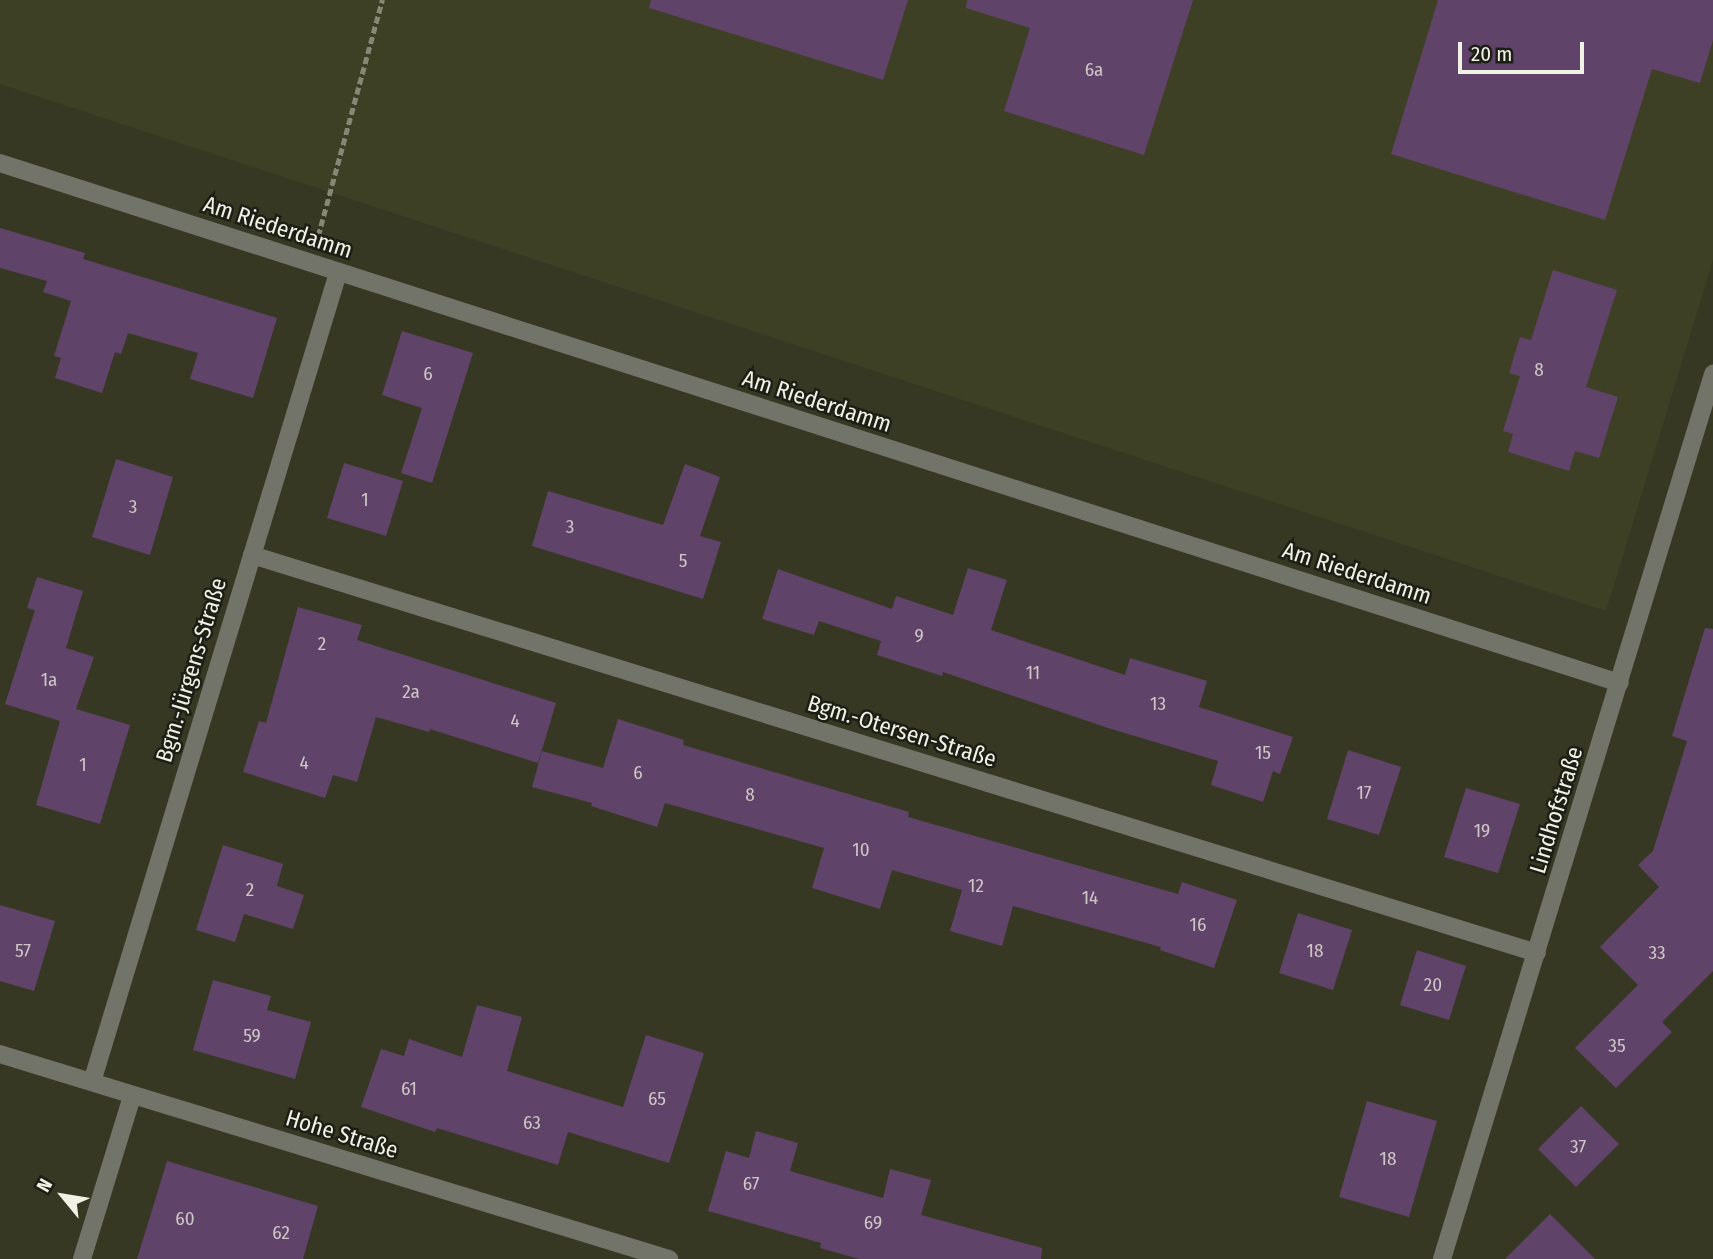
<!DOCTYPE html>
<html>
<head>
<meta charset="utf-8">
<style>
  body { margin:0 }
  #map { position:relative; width:1713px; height:1259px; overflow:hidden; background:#363824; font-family:"Fira Sans Condensed",sans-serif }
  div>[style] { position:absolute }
  .built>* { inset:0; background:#3e4025 }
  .building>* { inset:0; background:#604368 }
  .path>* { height:4.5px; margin-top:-2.25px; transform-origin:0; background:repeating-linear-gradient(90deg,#868777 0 7px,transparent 0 10.5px) }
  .minor>* { height:18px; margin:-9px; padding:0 9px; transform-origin:9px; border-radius:9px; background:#727369 }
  span { translate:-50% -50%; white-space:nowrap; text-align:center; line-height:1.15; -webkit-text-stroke:5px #1d1e15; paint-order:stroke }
  .number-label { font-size:19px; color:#cdc6c6 }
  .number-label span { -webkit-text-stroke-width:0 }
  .street-label { font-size:23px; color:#f1f2e6 }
  .north { position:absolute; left:28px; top:1161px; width:70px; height:70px; -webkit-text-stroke:5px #1d1e15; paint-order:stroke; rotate:300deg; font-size:19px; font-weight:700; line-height:28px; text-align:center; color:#f1f2e6 }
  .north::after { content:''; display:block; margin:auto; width:24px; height:32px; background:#f1f2e6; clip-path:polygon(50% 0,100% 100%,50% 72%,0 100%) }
  .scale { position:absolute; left:1458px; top:42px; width:126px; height:32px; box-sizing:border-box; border:4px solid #f1f2e6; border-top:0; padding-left:9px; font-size:21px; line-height:24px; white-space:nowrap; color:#f1f2e6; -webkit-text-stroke:5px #1d1e15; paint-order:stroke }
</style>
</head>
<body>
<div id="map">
  <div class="built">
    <i style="clip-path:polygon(0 0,1713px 0,1713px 260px,1606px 611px,0 84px)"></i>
  </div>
  <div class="building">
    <i style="clip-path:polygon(651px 0,908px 0,883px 80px,649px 8px)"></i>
    <i style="clip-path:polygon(967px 0,1193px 0,1144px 155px,1004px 111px,1030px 28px,966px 8px)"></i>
    <i style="clip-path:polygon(1438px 0,1713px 0,1713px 40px,1700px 83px,1652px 69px,1605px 220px,1391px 154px)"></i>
    <i style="clip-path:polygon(0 228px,85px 253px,83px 259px,277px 318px,253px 398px,190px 379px,198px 353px,128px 333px,121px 354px,115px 352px,102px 393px,55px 378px,61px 358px,54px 356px,71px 301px,43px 292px,47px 281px,0 268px)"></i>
    <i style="clip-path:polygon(1553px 270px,1617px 290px,1586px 387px,1618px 397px,1599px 458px,1575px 451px,1569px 471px,1508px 452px,1513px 434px,1503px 431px,1520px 376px,1509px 373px,1520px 337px,1531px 340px)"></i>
    <i style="clip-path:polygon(402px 331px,473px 353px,432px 483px,401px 473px,422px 408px,382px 395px)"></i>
    <i style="clip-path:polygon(116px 459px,173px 477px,150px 555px,92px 537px)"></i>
    <i style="clip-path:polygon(344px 463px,403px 481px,386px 536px,327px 518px)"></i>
    <i style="clip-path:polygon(685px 464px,720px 477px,700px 536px,721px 542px,703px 599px,532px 546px,548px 491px,663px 525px)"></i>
    <i style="clip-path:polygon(968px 568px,1007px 580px,991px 630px,1125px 675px,1130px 658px,1207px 681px,1199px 707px,1293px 737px,1280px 774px,1273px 771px,1263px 802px,1211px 785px,1218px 761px,1108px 728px,943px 672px,942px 676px,877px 655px,881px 641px,819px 621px,814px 635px,762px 619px,778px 569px,892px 609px,896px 596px,953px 615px)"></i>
    <i style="clip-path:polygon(37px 577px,83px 591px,66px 648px,94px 657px,76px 709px,130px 725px,100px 824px,36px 805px,60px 721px,5px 704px,35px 610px,27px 608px)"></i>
    <i style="clip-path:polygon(298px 607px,362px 625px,357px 640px,556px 703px,538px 763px,430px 729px,429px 732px,376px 717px,357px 782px,333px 775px,325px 798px,243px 772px,259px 721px,266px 723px)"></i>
    <i style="clip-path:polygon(1705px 628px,1713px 629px,1713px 971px,1662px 1022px,1672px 1032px,1616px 1088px,1575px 1048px,1638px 985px,1600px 947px,1659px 887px,1638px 865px,1653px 851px,1687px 741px,1672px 736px)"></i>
    <i style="clip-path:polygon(618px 719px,684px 740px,683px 745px,909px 812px,908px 817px,1178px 894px,1182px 882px,1237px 900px,1214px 968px,1160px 950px,1161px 947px,1013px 906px,1002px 946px,950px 931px,962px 890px,892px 870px,880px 909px,812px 888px,824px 848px,665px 803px,657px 827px,591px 806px,592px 803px,532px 787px,542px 751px,603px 768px)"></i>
    <i style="clip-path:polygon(1348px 750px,1401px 767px,1379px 835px,1327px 819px)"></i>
    <i style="clip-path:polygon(1466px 788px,1520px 804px,1498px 873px,1444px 857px)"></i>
    <i style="clip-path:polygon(223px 845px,283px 864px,277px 886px,304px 895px,293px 929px,244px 914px,235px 942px,196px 930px)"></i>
    <i style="clip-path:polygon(0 905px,55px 921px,34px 991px,0 981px)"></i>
    <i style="clip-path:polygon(1298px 913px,1352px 930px,1333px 990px,1279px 973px)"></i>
    <i style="clip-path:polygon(1417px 950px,1466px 966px,1449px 1020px,1400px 1005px)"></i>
    <i style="clip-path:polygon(213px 980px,271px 996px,267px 1010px,311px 1022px,295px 1079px,193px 1050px)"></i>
    <i style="clip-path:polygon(477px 1005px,522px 1017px,507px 1071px,623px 1107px,646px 1035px,704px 1053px,669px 1163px,568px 1132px,558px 1165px,437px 1128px,435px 1132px,361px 1107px,381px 1049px,404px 1056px,409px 1039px,462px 1057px)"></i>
    <i style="clip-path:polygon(1367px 1101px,1437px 1121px,1409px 1217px,1339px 1197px)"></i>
    <i style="clip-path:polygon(1581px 1106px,1619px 1144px,1576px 1187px,1538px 1149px)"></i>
    <i style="clip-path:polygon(756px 1131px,798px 1143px,790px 1171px,883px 1198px,890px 1169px,931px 1180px,921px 1215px,1042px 1248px,1041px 1259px,859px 1259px,820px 1248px,821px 1243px,708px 1211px,726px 1151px,749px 1158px)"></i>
    <i style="clip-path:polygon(167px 1161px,318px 1206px,303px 1259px,137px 1259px)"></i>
    <i style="clip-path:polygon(1550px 1214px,1595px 1259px,1505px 1259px)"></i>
  </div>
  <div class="path">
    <i style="left:318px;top:236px;width:245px;rotate:-74.8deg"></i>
  </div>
  <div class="minor">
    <i style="left:0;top:163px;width:1701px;rotate:17.8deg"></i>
    <i style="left:252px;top:555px;width:1345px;rotate:17.21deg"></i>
    <i style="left:0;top:1054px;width:700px;rotate:17.04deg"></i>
    <i style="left:92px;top:1082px;width:846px;rotate:-73.09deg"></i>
    <i style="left:82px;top:1259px;width:170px;rotate:-72.9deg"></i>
    <i style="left:1442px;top:1259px;width:926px;rotate:-72.97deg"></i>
  </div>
  <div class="number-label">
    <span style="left:1094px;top:70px">6a</span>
    <span style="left:1539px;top:370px">8</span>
    <span style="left:428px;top:374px">6</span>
    <span style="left:365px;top:500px">1</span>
    <span style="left:133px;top:507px">3</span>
    <span style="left:570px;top:527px">3</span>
    <span style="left:683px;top:561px">5</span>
    <span style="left:919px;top:636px">9</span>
    <span style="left:322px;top:644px">2</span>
    <span style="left:1033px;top:673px">11</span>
    <span style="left:49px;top:680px">1a</span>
    <span style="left:411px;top:692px">2a</span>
    <span style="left:1158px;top:704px">13</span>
    <span style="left:515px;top:721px">4</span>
    <span style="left:1263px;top:753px">15</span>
    <span style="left:304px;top:763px">4</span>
    <span style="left:83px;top:765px">1</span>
    <span style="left:638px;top:773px">6</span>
    <span style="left:1364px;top:793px">17</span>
    <span style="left:750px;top:795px">8</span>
    <span style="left:1482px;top:831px">19</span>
    <span style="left:861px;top:850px">10</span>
    <span style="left:976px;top:886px">12</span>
    <span style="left:250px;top:890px">2</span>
    <span style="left:1090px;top:898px">14</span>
    <span style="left:1198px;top:925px">16</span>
    <span style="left:23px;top:951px">57</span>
    <span style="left:1315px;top:951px">18</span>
    <span style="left:1657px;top:953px">33</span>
    <span style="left:1433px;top:985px">20</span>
    <span style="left:252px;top:1036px">59</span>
    <span style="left:1617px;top:1046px">35</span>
    <span style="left:409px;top:1089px">61</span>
    <span style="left:657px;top:1099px">65</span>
    <span style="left:532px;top:1123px">63</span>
    <span style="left:1578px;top:1147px">37</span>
    <span style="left:1388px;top:1159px">18</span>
    <span style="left:751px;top:1184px">67</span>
    <span style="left:185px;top:1219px">60</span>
    <span style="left:873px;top:1223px">69</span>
    <span style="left:281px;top:1233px">62</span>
  </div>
  <div class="street-label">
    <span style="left:278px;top:227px;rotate:18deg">Am Riederdamm</span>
    <span style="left:817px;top:401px;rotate:18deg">Am Riederdamm</span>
    <span style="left:1357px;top:573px;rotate:18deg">Am Riederdamm</span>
    <span style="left:191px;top:670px;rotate:-73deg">Bgm.-Jürgens-Straße</span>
    <span style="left:902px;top:731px;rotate:17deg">Bgm.-Otersen-Straße</span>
    <span style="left:1556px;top:810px;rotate:-73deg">Lindhofstraße</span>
    <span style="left:342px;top:1134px;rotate:17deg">Hohe Straße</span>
  </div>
  <div class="north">N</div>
  <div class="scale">20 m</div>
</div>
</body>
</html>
